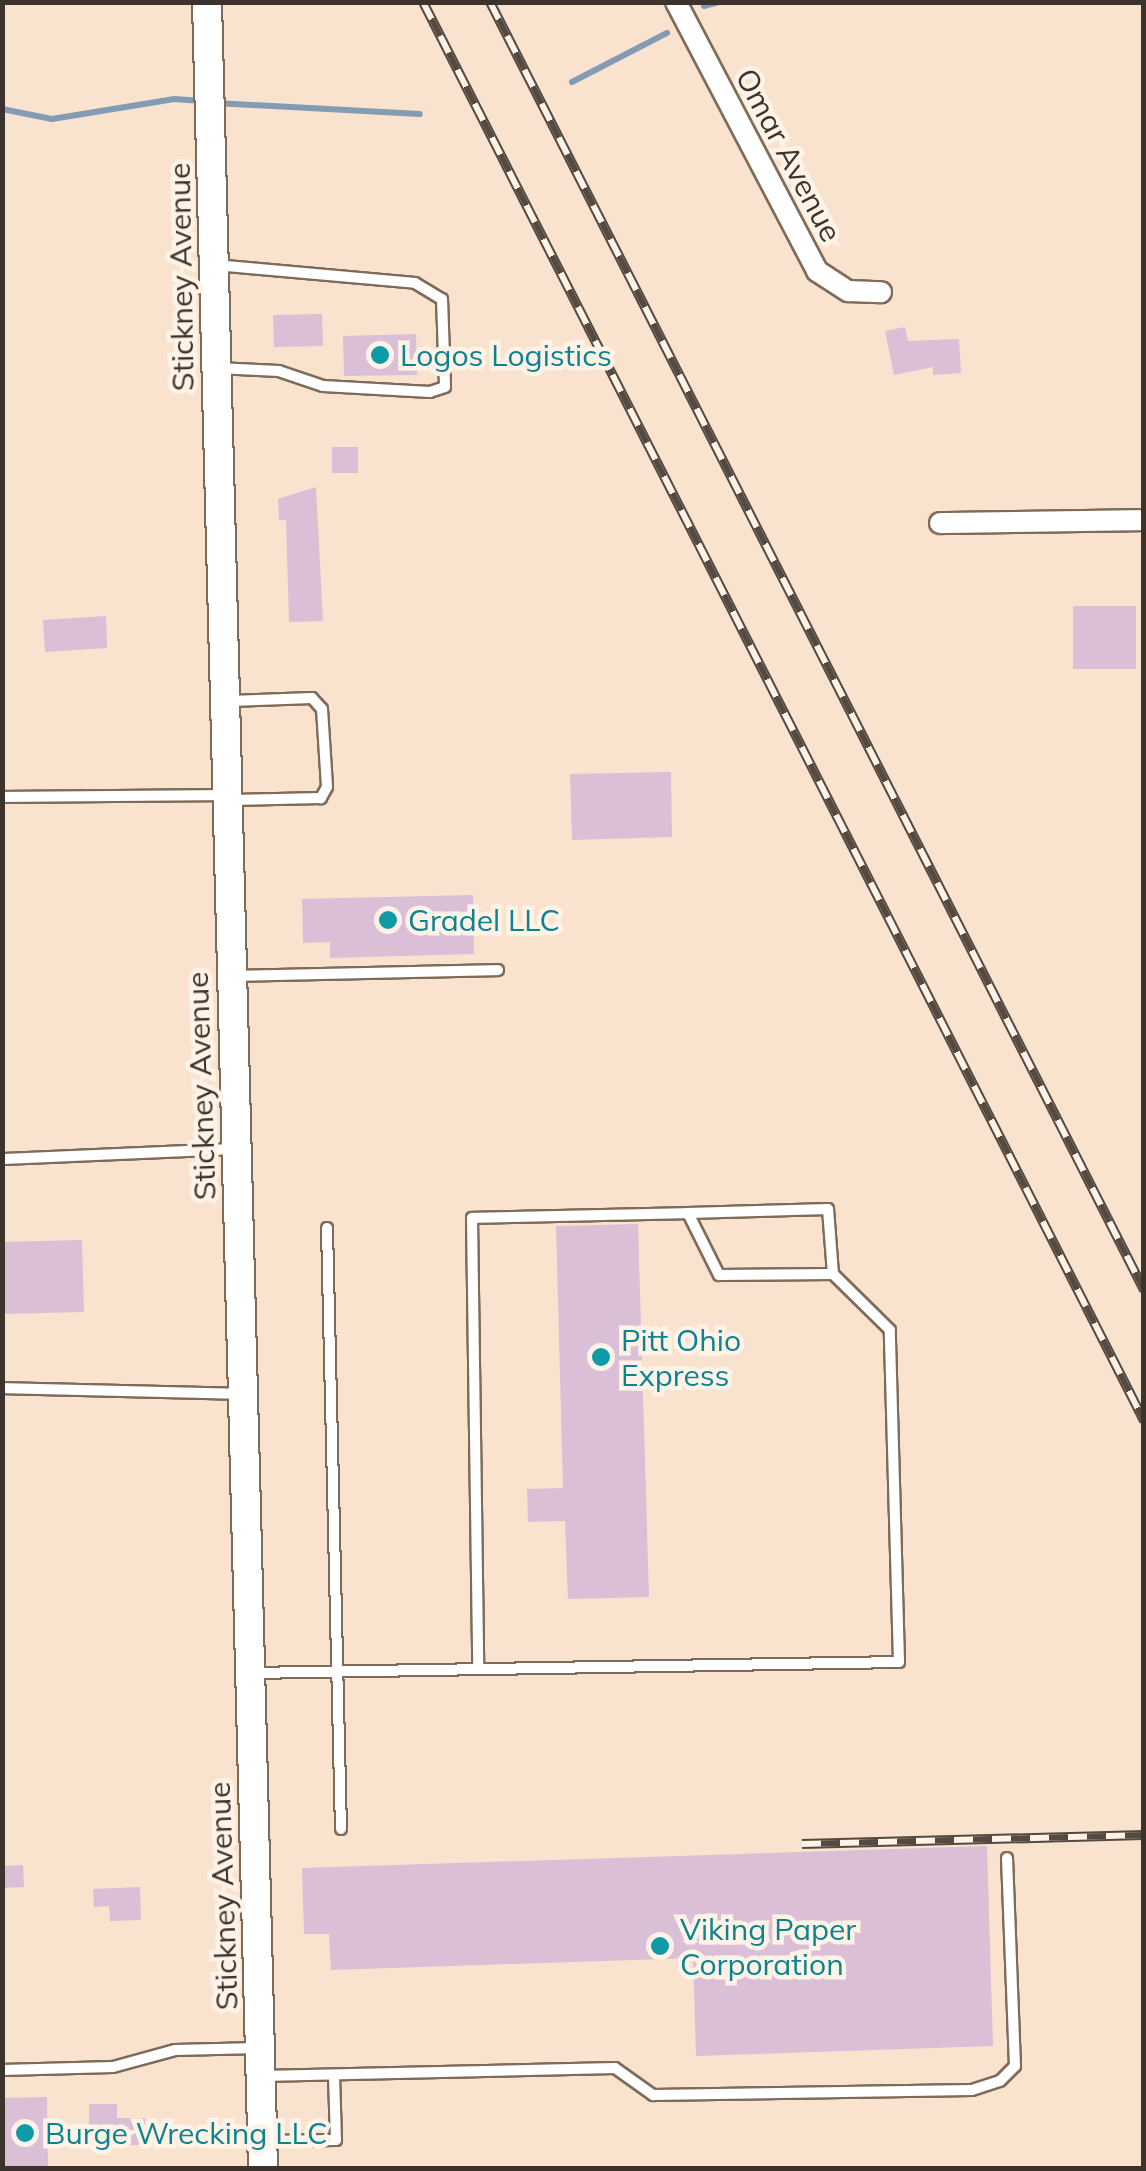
<!DOCTYPE html>
<html>
<head>
<meta charset="utf-8">
<style>
  body { margin:0 }
  #map { position:relative; width:1146px; height:2171px; overflow:hidden; background:#f9e3cf; font-family:Mulish,sans-serif }
  div>[style] { position:absolute }
  .stream>* { height:6px; margin:-3px; padding:0 3px; transform-origin:3px; border-radius:3px; background:#839bb3 }
  .building>* { inset:0; background:#dabfd6 }
  .roads { filter:drop-shadow(2px 0 #7e6b59) drop-shadow(-2px 0 #7e6b59) drop-shadow(0 2px #7e6b59) drop-shadow(0 -2px #7e6b59) }
  .lane>* { height:10px; margin:-5px; padding:0 5px; transform-origin:5px; border-radius:5px; background:#fff }
  .street>* { height:20px; margin:-10px; padding:0 10px; transform-origin:10px; border-radius:10px; background:#fff }
  .secondary>* { height:28px; margin:-14px; padding:0 14px; transform-origin:14px; border-radius:14px; background:#fff }
  .rail>* { height:10px; margin-top:-5px; transform-origin:0; background:repeating-linear-gradient(90deg,#fff2e6 0 19px,#544a41 0 38px); box-sizing:border-box; border-block:2px solid #544a41 }
  .dots>* { width:28px; height:28px; translate:-50% -50%; box-sizing:border-box; border:5px solid #fff2e6; border-radius:50% }
  span { translate:-50% -50%; white-space:nowrap; text-align:center; line-height:1.15; -webkit-text-stroke:9px #fff2e6; paint-order:stroke }
  .street-label { font-size:30px; color:#3c342c }
  .culture-label { font-size:30px; color:#0d838f }
  .left { translate:0 -50%; text-align:left }
  .frame { position:absolute; inset:0; border:5px solid #3c342c; pointer-events:none }
</style>
</head>
<body>
<div id="map">
  <div class="stream">
    <i style="left:704px;top:6px;width:16px;rotate:-15deg"></i>
    <i style="left:572px;top:82px;width:107px;rotate:-27.3deg"></i>
    <i style="left:215px;top:103px;width:205px;rotate:3.1deg"></i>
    <i style="left:2px;top:109px;width:51px;rotate:11.3deg"></i>
    <i style="left:52px;top:119px;width:124px;rotate:-9.3deg"></i>
    <i style="left:174px;top:99px;width:29px;rotate:4deg"></i>
  </div>
  <div class="building">
    <i style="clip-path:polygon(322px 314px,323px 346px,274px 347px,273px 315px)"></i>
    <i style="clip-path:polygon(905px 327px,908px 341px,959px 339px,961px 373px,933px 375px,933px 367px,894px 375px,885px 331px)"></i>
    <i style="clip-path:polygon(416px 334px,417px 375px,344px 376px,343px 336px)"></i>
    <i style="clip-path:polygon(332px 447px,358px 447px,358px 473px,332px 473px)"></i>
    <i style="clip-path:polygon(316px 487px,323px 621px,289px 622px,286px 520px,279px 520px,278px 499px)"></i>
    <i style="clip-path:polygon(1073px 606px,1136px 606px,1136px 669px,1073px 669px)"></i>
    <i style="clip-path:polygon(106px 616px,107px 648px,45px 652px,43px 620px)"></i>
    <i style="clip-path:polygon(671px 772px,672px 837px,572px 840px,570px 774px)"></i>
    <i style="clip-path:polygon(473px 895px,474px 954px,330px 958px,330px 942px,303px 943px,302px 899px)"></i>
    <i style="clip-path:polygon(638px 1224px,649px 1597px,568px 1599px,565px 1521px,528px 1522px,527px 1489px,563px 1488px,556px 1226px)"></i>
    <i style="clip-path:polygon(82px 1240px,84px 1312px,2px 1314px,2px 1242px)"></i>
    <i style="clip-path:polygon(987px 1846px,993px 2046px,696px 2056px,693px 1958px,331px 1970px,329px 1934px,304px 1934px,302px 1868px)"></i>
    <i style="clip-path:polygon(23px 1865px,24px 1887px,2px 1888px,2px 1866px)"></i>
    <i style="clip-path:polygon(140px 1887px,141px 1920px,110px 1921px,109px 1906px,94px 1907px,93px 1889px)"></i>
    <i style="clip-path:polygon(47px 2097px,48px 2168px,2px 2168px,2px 2098px)"></i>
    <i style="clip-path:polygon(89px 2104px,117px 2104px,117px 2118px,145px 2118px,145px 2145px,89px 2145px)"></i>
  </div>
  <div class="roads">
    <div class="lane">
      <i style="left:215px;top:265px;width:201px;rotate:5.1deg"></i>
      <i style="left:415px;top:283px;width:31px;rotate:31deg"></i>
      <i style="left:442px;top:299px;width:88px;rotate:88deg"></i>
      <i style="left:445px;top:387px;width:16px;rotate:162deg"></i>
      <i style="left:430px;top:392px;width:107px;rotate:-176.8deg"></i>
      <i style="left:323px;top:386px;width:46px;rotate:-161.2deg"></i>
      <i style="left:279px;top:371px;width:62px;rotate:-177.2deg"></i>
      <i style="left:230px;top:701px;width:82px;rotate:-2.1deg"></i>
      <i style="left:312px;top:698px;width:15px;rotate:48deg"></i>
      <i style="left:322px;top:709px;width:78px;rotate:86.3deg"></i>
      <i style="left:327px;top:787px;width:13px;rotate:119deg"></i>
      <i style="left:321px;top:798px;width:89px;rotate:178.7deg"></i>
      <i style="left:2px;top:797px;width:223px;rotate:-0.5deg"></i>
      <i style="left:236px;top:976px;width:262px;rotate:-1.3deg"></i>
      <i style="left:2px;top:1159px;width:232px;rotate:-2.5deg"></i>
      <i style="left:688px;top:1213px;width:140px;rotate:-1.6deg"></i>
      <i style="left:828px;top:1209px;width:65px;rotate:85.6deg"></i>
      <i style="left:327px;top:1228px;width:601px;rotate:88.67deg"></i>
      <i style="left:2px;top:1388px;width:239px;rotate:1.4deg"></i>
      <i style="left:251px;top:1673px;width:648px;rotate:-0.97deg"></i>
      <i style="left:899px;top:1662px;width:332px;rotate:-91.6deg"></i>
      <i style="left:890px;top:1330px;width:80px;rotate:-135.5deg"></i>
      <i style="left:833px;top:1274px;width:114px;rotate:179.5deg"></i>
      <i style="left:719px;top:1275px;width:69px;rotate:-116.6deg"></i>
      <i style="left:688px;top:1213px;width:216px;rotate:178.7deg"></i>
      <i style="left:472px;top:1218px;width:451px;rotate:89.2deg"></i>
      <i style="left:2px;top:2070px;width:111px;rotate:-1.5deg"></i>
      <i style="left:113px;top:2067px;width:64px;rotate:-15.3deg"></i>
      <i style="left:175px;top:2050px;width:84px;rotate:-1.4deg"></i>
      <i style="left:262px;top:2076px;width:353px;rotate:-1.3deg"></i>
      <i style="left:615px;top:2068px;width:47px;rotate:35.4deg"></i>
      <i style="left:653px;top:2095px;width:319px;rotate:-0.9deg"></i>
      <i style="left:972px;top:2090px;width:29px;rotate:-18deg"></i>
      <i style="left:1000px;top:2081px;width:21px;rotate:-45deg"></i>
      <i style="left:1015px;top:2066px;width:208px;rotate:-92.2deg"></i>
      <i style="left:263px;top:2141px;width:73px;rotate:-0.8deg"></i>
      <i style="left:336px;top:2140px;width:65px;rotate:-91.8deg"></i>
    </div>
    <div class="street">
      <i style="left:676px;top:2px;width:304px;rotate:62.3deg"></i>
      <i style="left:817px;top:271px;width:37px;rotate:33deg"></i>
      <i style="left:848px;top:291px;width:33px;rotate:2deg"></i>
      <i style="left:940px;top:523px;width:204px;rotate:-0.8deg"></i>
    </div>
    <div class="secondary">
      <i style="left:207px;top:2px;width:2167px;rotate:88.52deg"></i>
    </div>
  </div>
  <div class="rail">
    <i style="left:423px;top:2px;width:1592px;rotate:63.06deg"></i>
    <i style="left:490px;top:2px;width:1445px;rotate:63.08deg"></i>
    <i style="left:802px;top:1844px;width:342px;rotate:-1.5deg"></i>
  </div>
  <div class="dots">
    <i style="left:380px;top:355px;background:#0f9aa8"></i>
    <i style="left:388px;top:920px;background:#0f9aa8"></i>
    <i style="left:601px;top:1357px;background:#0f9aa8"></i>
    <i style="left:660px;top:1946px;background:#0f9aa8"></i>
    <i style="left:25px;top:2133px;background:#0f9aa8"></i>
  </div>
  <div class="street-label">
    <span style="left:789px;top:155px;rotate:62deg">Omar Avenue</span>
    <span style="left:181px;top:277px;rotate:-91deg">Stickney Avenue</span>
    <span style="left:201px;top:1086px;rotate:-92deg">Stickney Avenue</span>
    <span style="left:223px;top:1896px;rotate:-92deg">Stickney Avenue</span>
  </div>
  <div class="culture-label">
    <span class="left" style="left:400px;top:355px">Logos Logistics</span>
    <span class="left" style="left:408px;top:920px">Gradel LLC</span>
    <span class="left" style="left:621px;top:1357px">Pitt Ohio<br>Express</span>
    <span class="left" style="left:680px;top:1946px">Viking Paper<br>Corporation</span>
    <span class="left" style="left:45px;top:2133px">Burge Wrecking LLC</span>
  </div>
  <div class="frame"></div>
</div>
</body>
</html>
